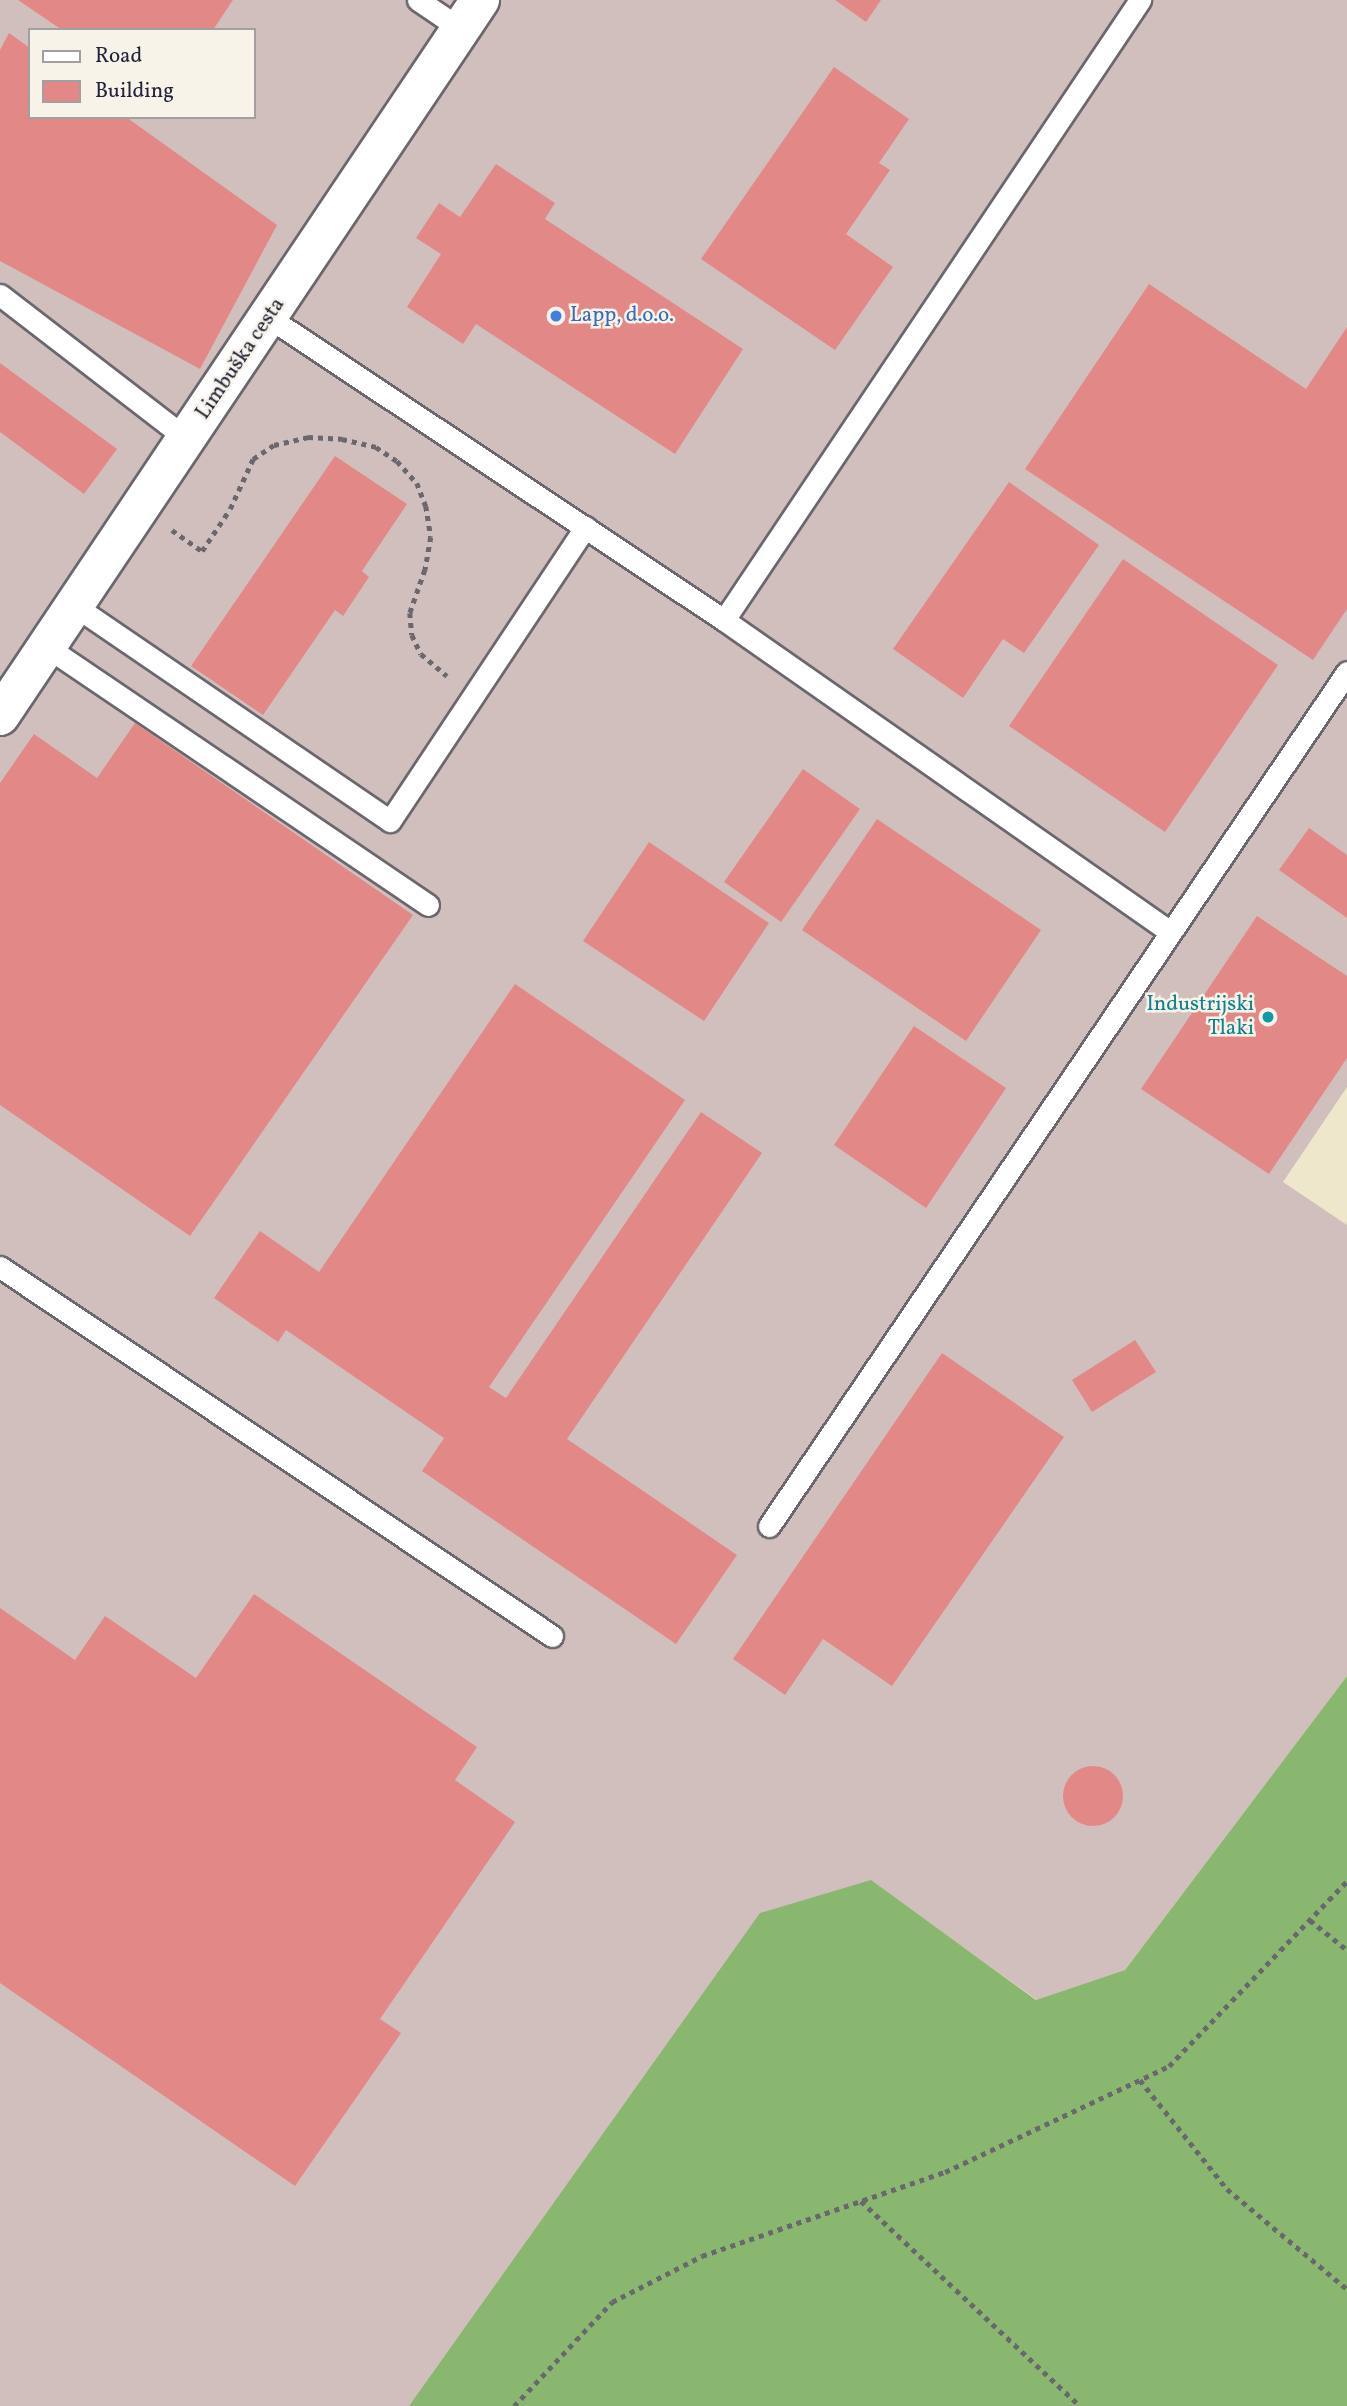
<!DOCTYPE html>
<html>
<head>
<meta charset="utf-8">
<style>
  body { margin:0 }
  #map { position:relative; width:1347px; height:2406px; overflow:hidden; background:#efe7cc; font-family:Vollkorn,serif }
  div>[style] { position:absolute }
  .industrial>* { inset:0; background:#d1bfbd }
  .forest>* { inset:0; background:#8ab76f }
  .building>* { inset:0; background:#e28987 }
  .round { border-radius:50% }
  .path>* { height:4.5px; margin-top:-2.25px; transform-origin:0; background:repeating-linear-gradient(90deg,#6a676e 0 5px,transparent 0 10px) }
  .roads { filter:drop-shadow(2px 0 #6a676e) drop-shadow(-2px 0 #6a676e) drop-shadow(0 2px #6a676e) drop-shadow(0 -2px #6a676e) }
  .service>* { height:21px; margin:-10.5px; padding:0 10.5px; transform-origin:10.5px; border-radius:10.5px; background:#fff }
  .minor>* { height:38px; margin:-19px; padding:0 19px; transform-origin:19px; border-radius:19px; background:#fff }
  .dots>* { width:19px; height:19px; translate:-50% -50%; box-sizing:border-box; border:4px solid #f7f3e8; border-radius:50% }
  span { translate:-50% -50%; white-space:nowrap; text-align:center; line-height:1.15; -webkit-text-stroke:5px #f7f3e8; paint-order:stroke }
  .shop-label { font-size:21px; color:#366cbe }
  .left { translate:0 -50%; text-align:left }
  .street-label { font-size:21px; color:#22223b }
  .culture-label { font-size:21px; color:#0d838f }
  .right { translate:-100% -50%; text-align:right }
  .legend { position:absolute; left:28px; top:28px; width:228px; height:91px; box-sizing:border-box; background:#f7f3e8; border:2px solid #a29fa3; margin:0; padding:9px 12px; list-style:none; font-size:21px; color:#22223b }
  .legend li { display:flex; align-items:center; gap:14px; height:35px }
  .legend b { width:35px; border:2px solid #a29fa3 }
</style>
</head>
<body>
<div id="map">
  <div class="industrial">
    <i style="clip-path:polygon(evenodd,0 0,1347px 0,1347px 1087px,1283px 1182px,1347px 1225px,1347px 1676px,1125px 1970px,1037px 2000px,871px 1881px,434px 2373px,409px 2406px,0 2406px,0 0,30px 30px,254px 30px,254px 117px,30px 117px,30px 30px)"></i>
  </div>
  <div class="forest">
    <i style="clip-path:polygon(1347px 1676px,1347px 2406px,409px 2406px,760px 1913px,871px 1880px,1036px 2000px,1125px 1970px)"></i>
  </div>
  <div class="building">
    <i style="clip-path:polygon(18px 0,233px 0,213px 30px,62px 30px)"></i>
    <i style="clip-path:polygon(835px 0,881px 0,866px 22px)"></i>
    <i style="clip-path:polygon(9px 33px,30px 48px,30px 117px,126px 117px,277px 225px,200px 369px,0 261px,0 50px)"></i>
    <i style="clip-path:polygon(834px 67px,909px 119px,879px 163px,890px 170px,846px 234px,893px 267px,835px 350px,701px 259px)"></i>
    <i style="clip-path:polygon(496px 164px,555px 203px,545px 219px,743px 349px,675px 454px,476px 324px,463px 344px,407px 307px,441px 254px,416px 238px,439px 203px,460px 217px)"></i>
    <i style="clip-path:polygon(1149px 284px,1306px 389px,1347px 327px,1347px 609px,1313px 660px,1025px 469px)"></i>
    <i style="clip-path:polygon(0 363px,117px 449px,84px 494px,0 432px)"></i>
    <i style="clip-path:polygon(335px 456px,407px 504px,362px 571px,369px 577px,343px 616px,335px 610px,263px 715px,191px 666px)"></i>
    <i style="clip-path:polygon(1009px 482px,1099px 545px,1024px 653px,1003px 639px,963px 698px,893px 649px)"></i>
    <i style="clip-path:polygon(1123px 559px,1278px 665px,1165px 832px,1009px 726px)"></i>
    <i style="clip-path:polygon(135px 723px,413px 915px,190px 1236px,0 1105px,0 783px,34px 734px,97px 778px)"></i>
    <i style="clip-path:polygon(803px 769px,860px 809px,781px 922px,724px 882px)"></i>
    <i style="clip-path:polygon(877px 819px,1041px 930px,966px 1041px,802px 930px)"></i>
    <i style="clip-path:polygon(1309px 828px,1347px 855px,1347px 918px,1279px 870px)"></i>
    <i style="clip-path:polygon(649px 842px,769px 923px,704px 1021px,583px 941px)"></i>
    <i style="clip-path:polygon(1257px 916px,1347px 976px,1347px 1058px,1269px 1174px,1141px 1089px)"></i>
    <i style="clip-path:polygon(515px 984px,685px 1100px,489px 1387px,506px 1398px,701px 1112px,762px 1153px,567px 1439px,737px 1555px,676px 1644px,422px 1471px,444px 1438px,286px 1330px,278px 1342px,214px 1298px,260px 1231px,319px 1272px)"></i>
    <i style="clip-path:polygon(914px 1026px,1006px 1088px,926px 1208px,834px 1145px)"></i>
    <i style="clip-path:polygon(1135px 1340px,1156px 1372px,1092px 1412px,1072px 1380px)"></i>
    <i style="clip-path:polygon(942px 1353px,1064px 1437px,892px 1686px,823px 1639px,785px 1695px,733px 1659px)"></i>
    <i style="clip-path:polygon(254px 1594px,477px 1747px,455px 1780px,515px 1822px,380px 2019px,401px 2033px,295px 2186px,0 1983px,0 1608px,75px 1660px,105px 1616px,196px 1678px)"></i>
    <i class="round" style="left:1063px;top:1766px;width:60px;height:60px"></i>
  </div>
  <div class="path">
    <i style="left:172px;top:530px;width:37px;rotate:35deg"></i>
    <i style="left:202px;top:551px;width:50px;rotate:-56.3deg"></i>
    <i style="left:230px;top:509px;width:55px;rotate:-65.3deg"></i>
    <i style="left:253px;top:459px;width:25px;rotate:-34deg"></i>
    <i style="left:274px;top:445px;width:35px;rotate:-13deg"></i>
    <i style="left:308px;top:437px;width:34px;rotate:3deg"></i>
    <i style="left:342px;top:439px;width:35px;rotate:13deg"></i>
    <i style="left:376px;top:447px;width:25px;rotate:34deg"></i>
    <i style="left:397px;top:461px;width:30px;rotate:48deg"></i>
    <i style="left:417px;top:483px;width:25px;rotate:69deg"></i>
    <i style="left:426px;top:506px;width:31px;rotate:81deg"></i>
    <i style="left:431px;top:537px;width:34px;rotate:100deg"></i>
    <i style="left:425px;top:570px;width:46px;rotate:109.2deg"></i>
    <i style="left:410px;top:613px;width:22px;rotate:85deg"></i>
    <i style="left:412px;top:635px;width:21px;rotate:65deg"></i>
    <i style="left:421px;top:654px;width:34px;rotate:40deg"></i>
    <i style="left:1310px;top:1920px;width:48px;rotate:39deg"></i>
    <i style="left:1140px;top:2080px;width:139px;rotate:51.4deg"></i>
    <i style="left:1227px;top:2189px;width:156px;rotate:39.8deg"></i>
    <i style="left:861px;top:2201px;width:300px;rotate:43.1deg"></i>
    <i style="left:514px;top:2406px;width:143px;rotate:-46.7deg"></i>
    <i style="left:612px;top:2302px;width:101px;rotate:-27.1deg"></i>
    <i style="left:702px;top:2256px;width:257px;rotate:-19.1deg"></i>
    <i style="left:945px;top:2172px;width:248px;rotate:-25.3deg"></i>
    <i style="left:1169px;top:2066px;width:257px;rotate:-46.1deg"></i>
  </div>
  <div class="roads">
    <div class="service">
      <i style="left:418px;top:0;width:52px;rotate:34deg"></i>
      <i style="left:0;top:295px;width:236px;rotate:37.6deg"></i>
      <i style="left:268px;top:317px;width:547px;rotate:33.6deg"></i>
      <i style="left:724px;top:620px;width:543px;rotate:34.95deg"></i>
      <i style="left:75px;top:606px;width:381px;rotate:34.3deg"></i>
      <i style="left:390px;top:821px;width:353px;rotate:-56.4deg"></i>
      <i style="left:724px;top:620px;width:747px;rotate:-56.14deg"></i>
      <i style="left:47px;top:647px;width:460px;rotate:34.1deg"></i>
      <i style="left:0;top:1267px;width:664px;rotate:33.76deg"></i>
      <i style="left:769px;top:1526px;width:1031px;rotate:-55.91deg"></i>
    </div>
    <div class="minor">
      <i style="left:0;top:716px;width:862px;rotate:-56.16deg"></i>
    </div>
  </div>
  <div class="dots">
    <i style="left:556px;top:316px;background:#3f7fe0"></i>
    <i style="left:1268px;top:1017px;background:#0f9aa8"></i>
  </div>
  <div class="shop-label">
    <span class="left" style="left:570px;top:316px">Lapp, d.o.o.</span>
  </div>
  <div class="street-label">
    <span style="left:241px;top:359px;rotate:-56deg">Limbuška cesta</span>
  </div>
  <div class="culture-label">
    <span class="right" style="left:1254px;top:1017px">Industrijski<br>Tlaki</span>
  </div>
  <ul class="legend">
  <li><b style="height:9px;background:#fff"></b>Road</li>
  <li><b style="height:19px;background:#e28987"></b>Building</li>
  </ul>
</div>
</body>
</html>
